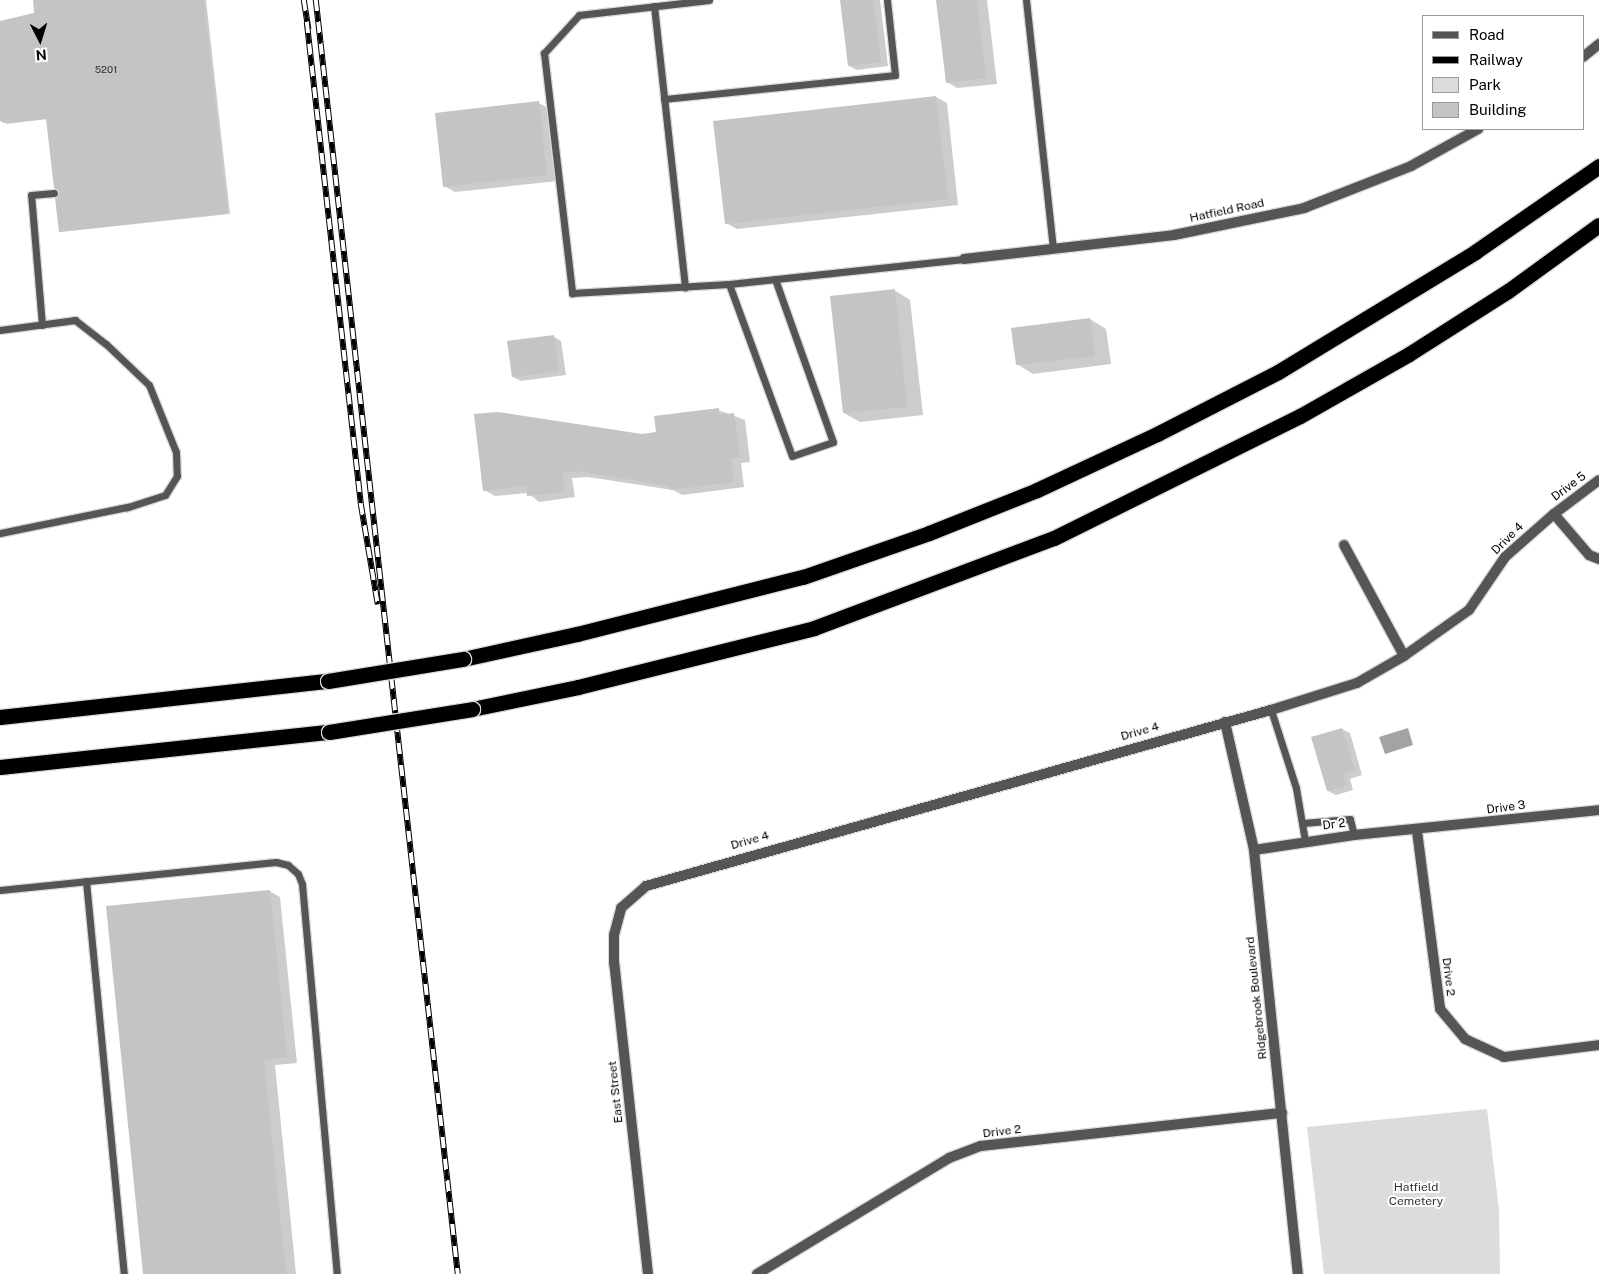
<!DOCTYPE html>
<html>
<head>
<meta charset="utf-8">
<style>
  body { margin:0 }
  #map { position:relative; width:1599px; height:1274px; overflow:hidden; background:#fff; font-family:"Public Sans",sans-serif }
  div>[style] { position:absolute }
  .green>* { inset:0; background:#dcdcdc }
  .water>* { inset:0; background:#a3a3a3 }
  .shadow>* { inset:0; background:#0003 }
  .building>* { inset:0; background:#c4c4c4 }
  .roads { filter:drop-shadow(1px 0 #dbdbdb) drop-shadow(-1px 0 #dbdbdb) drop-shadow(0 1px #dbdbdb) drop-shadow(0 -1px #dbdbdb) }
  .service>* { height:7px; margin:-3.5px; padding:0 3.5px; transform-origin:3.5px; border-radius:3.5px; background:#555 }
  .minor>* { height:10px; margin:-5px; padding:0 5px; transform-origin:5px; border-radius:5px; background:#555 }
  .motorway>* { height:15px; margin:-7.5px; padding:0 7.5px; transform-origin:7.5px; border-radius:7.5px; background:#000 }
  .rail>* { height:5.5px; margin-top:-2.75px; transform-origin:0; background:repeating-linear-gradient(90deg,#fff 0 11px,#000 0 22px); box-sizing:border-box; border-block:1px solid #000 }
  .bridges { filter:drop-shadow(1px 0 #dbdbdb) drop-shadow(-1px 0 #dbdbdb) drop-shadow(0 1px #dbdbdb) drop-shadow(0 -1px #dbdbdb) }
  .motorway-bridge>* { height:15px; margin:-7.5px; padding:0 7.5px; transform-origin:7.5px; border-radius:7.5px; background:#000 }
  span { translate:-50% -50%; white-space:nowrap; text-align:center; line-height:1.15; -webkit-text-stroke:4px #fff; paint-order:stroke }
  .number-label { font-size:10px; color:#313131 }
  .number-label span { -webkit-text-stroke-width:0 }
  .street-label { font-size:12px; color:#000 }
  .park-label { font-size:12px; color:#333 }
  .legend { position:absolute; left:1422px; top:15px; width:162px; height:115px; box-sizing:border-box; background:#fff; border:1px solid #999; margin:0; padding:6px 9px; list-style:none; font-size:15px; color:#000 }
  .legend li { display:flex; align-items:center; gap:10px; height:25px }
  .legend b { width:25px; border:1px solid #999 }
  .north { position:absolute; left:15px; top:15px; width:50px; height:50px; -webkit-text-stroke:4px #fff; paint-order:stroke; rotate:175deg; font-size:14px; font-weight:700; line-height:20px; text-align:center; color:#000 }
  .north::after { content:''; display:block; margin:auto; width:18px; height:22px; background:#000; clip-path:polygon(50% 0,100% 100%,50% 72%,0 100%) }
</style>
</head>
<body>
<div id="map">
  <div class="green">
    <i style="clip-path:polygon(1487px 1109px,1499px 1210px,1500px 1274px,1324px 1274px,1307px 1127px)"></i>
  </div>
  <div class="water">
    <i style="clip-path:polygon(1408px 728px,1413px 745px,1385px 754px,1379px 737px)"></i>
  </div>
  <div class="shadow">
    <i style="clip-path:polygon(34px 0,206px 0,230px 214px,60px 232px,61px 192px,47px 119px,7px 124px,1px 120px,0 111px,0 22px,35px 14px)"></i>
    <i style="clip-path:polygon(841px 0,880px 0,888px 66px,857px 70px,849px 66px)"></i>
    <i style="clip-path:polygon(937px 0,987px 0,997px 84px,957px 88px,947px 82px)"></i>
    <i style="clip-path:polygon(936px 97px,947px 103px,958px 205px,737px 229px,726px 223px)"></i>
    <i style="clip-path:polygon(539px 103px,550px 109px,558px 181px,455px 192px,444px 186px)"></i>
    <i style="clip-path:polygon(894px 290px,910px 300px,923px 415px,860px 422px,844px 413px)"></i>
    <i style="clip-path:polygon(1090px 319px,1106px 329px,1111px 364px,1033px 374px,1017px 364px,1013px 329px)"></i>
    <i style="clip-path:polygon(553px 336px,561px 341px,566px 375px,521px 381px,513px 377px)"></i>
    <i style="clip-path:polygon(718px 410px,745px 420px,750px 462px,741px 463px,744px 487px,682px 495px,673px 490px,588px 477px,572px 478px,575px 497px,539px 502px,528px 493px,495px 496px,484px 490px,642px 435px,658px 434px)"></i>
    <i style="clip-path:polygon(1342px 729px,1350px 733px,1362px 775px,1350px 779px,1353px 790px,1336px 795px,1328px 791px)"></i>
    <i style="clip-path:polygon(269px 891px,280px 897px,297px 1063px,275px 1065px,296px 1274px,144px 1274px)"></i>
  </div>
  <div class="building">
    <i style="clip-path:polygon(33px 0,204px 0,228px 213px,59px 232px,55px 198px,59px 192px,54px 188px,46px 119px,4px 123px,0 121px,0 21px,34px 13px)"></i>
    <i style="clip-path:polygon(840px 0,873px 0,881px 62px,848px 66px)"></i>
    <i style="clip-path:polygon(936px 0,977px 0,986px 78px,946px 83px)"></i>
    <i style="clip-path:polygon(936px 96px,948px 199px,725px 224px,713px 121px)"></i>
    <i style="clip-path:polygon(539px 101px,547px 175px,443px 187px,435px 113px)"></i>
    <i style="clip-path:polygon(895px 289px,907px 407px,843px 413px,830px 296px)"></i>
    <i style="clip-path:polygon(1090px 318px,1095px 356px,1016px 365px,1011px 328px)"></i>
    <i style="clip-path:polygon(554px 335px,559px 371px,512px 377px,507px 341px)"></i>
    <i style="clip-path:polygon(719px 408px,719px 415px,734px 413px,740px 457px,731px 458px,734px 482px,670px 490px,670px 486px,577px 471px,562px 473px,565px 492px,527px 496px,526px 486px,483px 491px,474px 414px,498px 412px,642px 434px,656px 432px,654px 416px)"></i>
    <i style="clip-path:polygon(1342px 728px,1355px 770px,1343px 774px,1346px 786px,1327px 791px,1311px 737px)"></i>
    <i style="clip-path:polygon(270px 890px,287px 1057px,264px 1060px,286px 1274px,143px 1274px,106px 906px)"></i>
  </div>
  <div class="roads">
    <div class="service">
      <i style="left:709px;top:0;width:131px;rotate:173.4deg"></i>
      <i style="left:579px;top:15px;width:52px;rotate:132.6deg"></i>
      <i style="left:544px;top:53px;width:242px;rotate:83.3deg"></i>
      <i style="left:572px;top:293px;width:157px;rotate:-3.3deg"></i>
      <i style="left:729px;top:284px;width:236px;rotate:-6.1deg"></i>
      <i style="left:1026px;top:0;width:250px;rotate:83.8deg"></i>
      <i style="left:654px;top:6px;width:283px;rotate:83.7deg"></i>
      <i style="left:664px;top:99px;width:232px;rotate:-5.9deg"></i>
      <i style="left:895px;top:75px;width:75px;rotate:-96.1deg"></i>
      <i style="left:729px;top:284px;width:183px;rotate:69.9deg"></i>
      <i style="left:792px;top:456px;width:43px;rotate:-18.9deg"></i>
      <i style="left:833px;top:442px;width:173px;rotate:-109.6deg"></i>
      <i style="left:42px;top:325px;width:130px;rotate:-94.8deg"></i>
      <i style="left:31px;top:195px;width:23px;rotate:-5deg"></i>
      <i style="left:0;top:330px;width:76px;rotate:-7.6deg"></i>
      <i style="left:75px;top:320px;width:39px;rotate:38deg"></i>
      <i style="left:106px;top:344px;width:59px;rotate:43.6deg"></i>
      <i style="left:149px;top:385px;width:72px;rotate:68.1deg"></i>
      <i style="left:176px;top:452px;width:24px;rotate:88deg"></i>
      <i style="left:177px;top:476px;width:22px;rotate:122deg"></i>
      <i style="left:165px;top:495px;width:40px;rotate:162deg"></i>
      <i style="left:127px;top:507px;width:130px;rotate:168.4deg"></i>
      <i style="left:1271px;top:710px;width:82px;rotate:72.2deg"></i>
      <i style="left:1296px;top:788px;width:54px;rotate:80.4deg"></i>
      <i style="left:1303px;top:823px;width:47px;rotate:-4.9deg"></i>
      <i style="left:1350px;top:819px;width:16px;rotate:76deg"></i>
      <i style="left:86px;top:881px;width:395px;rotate:84.5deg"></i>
      <i style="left:0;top:890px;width:277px;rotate:-5.8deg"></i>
      <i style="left:276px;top:862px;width:12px;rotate:14deg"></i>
      <i style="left:288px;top:865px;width:13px;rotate:42deg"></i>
      <i style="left:298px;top:874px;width:11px;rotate:68deg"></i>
      <i style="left:302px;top:884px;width:392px;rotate:84.9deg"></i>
    </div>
    <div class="minor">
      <i style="left:1583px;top:57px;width:21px;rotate:-39deg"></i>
      <i style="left:964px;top:259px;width:211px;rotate:-6.5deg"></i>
      <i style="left:1174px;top:235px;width:133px;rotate:-11.7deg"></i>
      <i style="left:1304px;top:208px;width:115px;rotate:-21.4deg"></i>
      <i style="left:1411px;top:166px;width:77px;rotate:-28.9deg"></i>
      <i style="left:1554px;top:514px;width:54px;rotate:49.5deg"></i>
      <i style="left:1589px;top:555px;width:11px;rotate:22deg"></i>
      <i style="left:1344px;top:545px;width:126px;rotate:61.6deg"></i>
      <i style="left:1225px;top:722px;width:131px;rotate:77.2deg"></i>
      <i style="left:1254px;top:850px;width:426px;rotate:84.1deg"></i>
      <i style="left:1417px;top:831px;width:179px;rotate:82.6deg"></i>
      <i style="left:1440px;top:1009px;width:39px;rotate:50deg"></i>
      <i style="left:1465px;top:1039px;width:43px;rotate:24.8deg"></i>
      <i style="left:1504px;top:1057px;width:96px;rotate:-7.2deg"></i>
      <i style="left:1254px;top:850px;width:101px;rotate:-8.5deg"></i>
      <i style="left:1354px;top:835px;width:246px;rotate:-5.8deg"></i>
      <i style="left:648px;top:1274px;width:313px;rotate:-96.2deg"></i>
      <i style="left:614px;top:963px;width:28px;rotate:-90deg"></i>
      <i style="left:614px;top:935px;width:28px;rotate:-75deg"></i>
      <i style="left:621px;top:908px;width:33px;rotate:-41deg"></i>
      <i style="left:646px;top:886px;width:649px;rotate:-15.73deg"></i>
      <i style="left:1271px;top:710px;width:90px;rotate:-17.4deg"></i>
      <i style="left:1357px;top:683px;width:54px;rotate:-29.9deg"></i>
      <i style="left:1404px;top:656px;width:80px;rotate:-35.3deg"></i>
      <i style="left:1469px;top:610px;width:64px;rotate:-55.8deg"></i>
      <i style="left:1505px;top:557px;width:65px;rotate:-41.3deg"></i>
      <i style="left:1554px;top:514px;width:56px;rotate:-37.1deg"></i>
      <i style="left:757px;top:1274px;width:224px;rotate:-31.1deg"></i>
      <i style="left:949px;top:1158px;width:34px;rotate:-21deg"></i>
      <i style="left:981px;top:1146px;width:303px;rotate:-6.3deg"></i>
    </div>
    <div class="motorway">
      <i style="left:463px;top:659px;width:117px;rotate:-12.4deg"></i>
      <i style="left:577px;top:634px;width:233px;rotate:-14.2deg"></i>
      <i style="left:803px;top:577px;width:133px;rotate:-19.2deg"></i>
      <i style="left:929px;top:533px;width:116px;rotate:-21.7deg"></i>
      <i style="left:1037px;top:490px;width:132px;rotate:-25deg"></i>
      <i style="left:1157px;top:434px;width:136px;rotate:-27.1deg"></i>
      <i style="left:1278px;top:372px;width:231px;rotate:-31.3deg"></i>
      <i style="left:1475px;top:252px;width:151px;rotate:-34.7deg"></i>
      <i style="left:472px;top:709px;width:108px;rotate:-11.7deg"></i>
      <i style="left:578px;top:687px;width:243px;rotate:-14deg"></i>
      <i style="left:814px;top:628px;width:256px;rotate:-20.6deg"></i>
      <i style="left:1054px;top:538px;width:275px;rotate:-26.4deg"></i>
      <i style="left:1300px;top:416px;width:125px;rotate:-29.6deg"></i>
      <i style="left:1409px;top:354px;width:117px;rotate:-32.5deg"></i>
      <i style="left:1508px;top:291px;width:112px;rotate:-36deg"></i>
      <i style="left:0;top:717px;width:330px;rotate:-6.3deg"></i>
      <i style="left:0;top:767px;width:331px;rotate:-6.1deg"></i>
    </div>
  </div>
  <div class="rail">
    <i style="left:304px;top:0;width:30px;rotate:81deg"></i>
    <i style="left:316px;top:0;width:1282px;rotate:83.64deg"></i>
    <i style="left:307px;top:22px;width:485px;rotate:83.6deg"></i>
    <i style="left:361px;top:504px;width:102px;rotate:80.4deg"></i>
  </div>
  <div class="bridges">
    <div class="motorway-bridge">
      <i style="left:328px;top:681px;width:137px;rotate:-9.3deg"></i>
      <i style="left:329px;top:732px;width:145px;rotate:-9.1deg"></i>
    </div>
  </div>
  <div class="number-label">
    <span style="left:106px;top:70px">5201</span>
  </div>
  <div class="street-label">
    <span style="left:1227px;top:211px;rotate:-12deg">Hatfield Road</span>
    <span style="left:1569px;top:487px;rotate:-37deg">Drive 5</span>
    <span style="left:1508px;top:539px;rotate:-45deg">Drive 4</span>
    <span style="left:1140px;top:732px;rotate:-16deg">Drive 4</span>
    <span style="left:1506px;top:808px;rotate:-7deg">Drive 3</span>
    <span style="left:1334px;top:825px;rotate:-7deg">Dr 2</span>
    <span style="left:750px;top:841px;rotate:-16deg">Drive 4</span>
    <span style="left:1448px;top:977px;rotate:83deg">Drive 2</span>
    <span style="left:1257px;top:998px;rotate:-96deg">Ridgebrook Boulevard</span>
    <span style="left:616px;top:1092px;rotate:-96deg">East Street</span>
    <span style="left:1002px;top:1132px;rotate:-7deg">Drive 2</span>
  </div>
  <div class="park-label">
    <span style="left:1416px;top:1195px">Hatfield<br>Cemetery</span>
  </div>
  <ul class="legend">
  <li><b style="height:6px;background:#555"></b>Road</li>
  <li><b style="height:6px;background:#000"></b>Railway</li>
  <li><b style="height:14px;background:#dcdcdc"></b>Park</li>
  <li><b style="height:14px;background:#c4c4c4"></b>Building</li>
  </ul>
  <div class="north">N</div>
</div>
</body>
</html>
